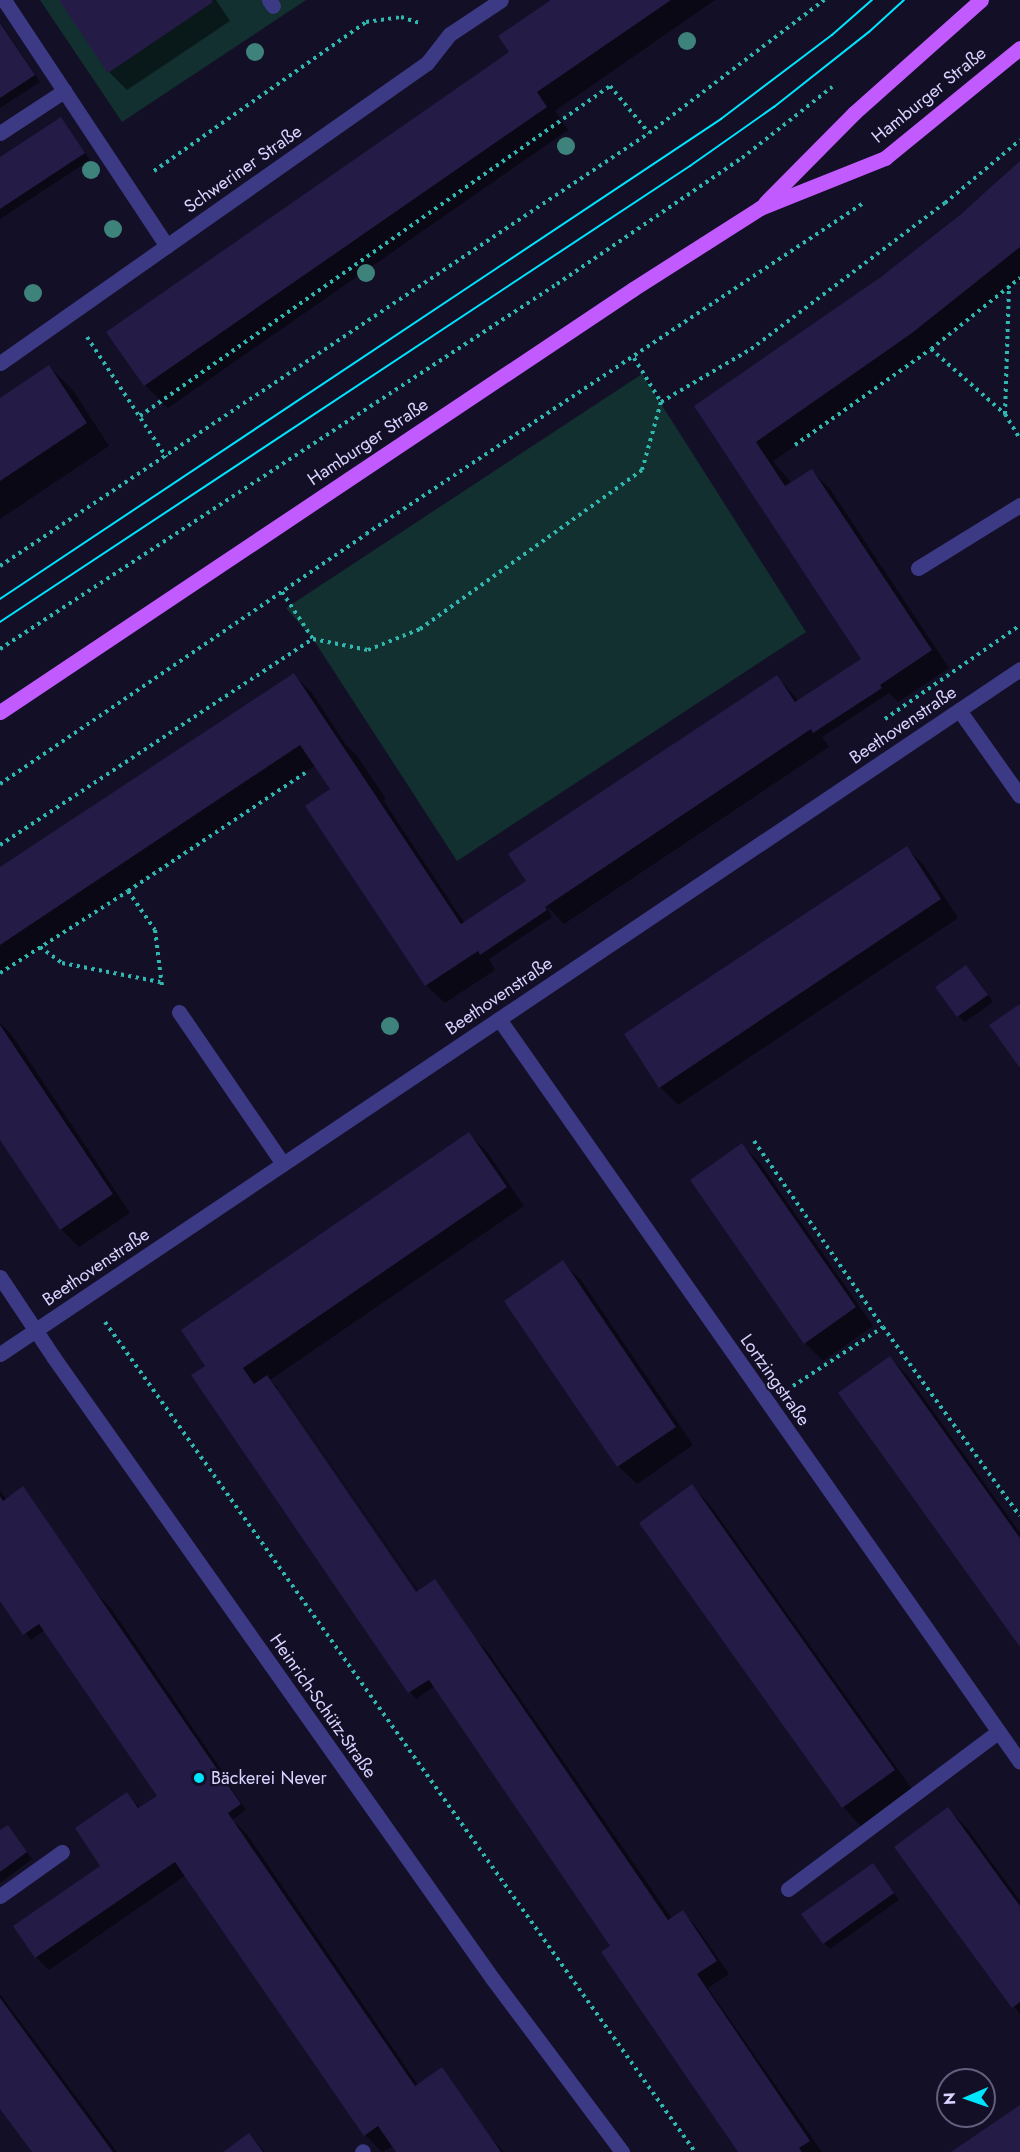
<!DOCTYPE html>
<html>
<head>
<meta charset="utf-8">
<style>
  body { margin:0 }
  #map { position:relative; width:1020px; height:2152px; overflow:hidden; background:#130f26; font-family:Jost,sans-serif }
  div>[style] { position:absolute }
  .green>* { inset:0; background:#12302f }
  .shadow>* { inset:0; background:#0007 }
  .building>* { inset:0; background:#241b47 }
  .path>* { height:4px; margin-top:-2px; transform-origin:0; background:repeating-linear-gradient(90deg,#2fb8b0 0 3px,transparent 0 7.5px) }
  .lane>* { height:15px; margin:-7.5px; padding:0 7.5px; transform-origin:7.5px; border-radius:7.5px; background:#3d3a85 }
  .street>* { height:15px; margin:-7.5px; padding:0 7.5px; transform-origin:7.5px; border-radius:7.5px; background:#3d3a85 }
  .primary>* { height:15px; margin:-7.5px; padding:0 7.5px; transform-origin:7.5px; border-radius:7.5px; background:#c25bff }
  .tram>* { height:1.5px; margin:-0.75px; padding:0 0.75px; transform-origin:0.75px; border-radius:0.75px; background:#00e5ff }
  .trees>* { width:18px; height:18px; margin:-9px; border-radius:50%; background:#3d827b }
  .dots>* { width:16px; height:16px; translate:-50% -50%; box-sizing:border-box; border:3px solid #130f26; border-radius:50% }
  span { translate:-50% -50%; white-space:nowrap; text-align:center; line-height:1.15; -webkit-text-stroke:4.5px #130f26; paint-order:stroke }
  .street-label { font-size:18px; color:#d9d4ff }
  .poi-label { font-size:18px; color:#d9d4ff }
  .left { translate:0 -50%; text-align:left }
  .north { position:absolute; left:936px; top:2068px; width:60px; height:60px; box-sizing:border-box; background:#130f26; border:2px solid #625e7d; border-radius:50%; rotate:268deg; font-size:16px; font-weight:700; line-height:24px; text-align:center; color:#d9d4ff }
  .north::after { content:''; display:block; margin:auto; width:21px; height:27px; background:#00e5ff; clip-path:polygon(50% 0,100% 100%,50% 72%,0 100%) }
</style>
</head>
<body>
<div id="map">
  <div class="green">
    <i style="clip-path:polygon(40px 0,306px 0,122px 122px)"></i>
    <i style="clip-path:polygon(642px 374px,806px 632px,457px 861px,313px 639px,286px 608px)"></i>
  </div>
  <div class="shadow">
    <i style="clip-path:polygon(61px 0,216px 0,230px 21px,127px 90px,109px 72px)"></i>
    <i style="clip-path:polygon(553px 0,715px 0,555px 111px,568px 130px,168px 408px,145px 385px,108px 332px,509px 54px)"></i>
    <i style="clip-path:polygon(0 22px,40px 82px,0 108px)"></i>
    <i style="clip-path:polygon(64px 124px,90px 160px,0 219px,0 159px)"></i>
    <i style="clip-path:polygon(1020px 165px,1020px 281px,855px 406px,773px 461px,792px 484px,812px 471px,830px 489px,949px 668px,898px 702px,889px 693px,822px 737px,829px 747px,564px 924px,545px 904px,552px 917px,489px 959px,495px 970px,445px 1003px,426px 985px,332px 789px,316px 765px,0 975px,0 871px,294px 675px,312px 693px,346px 745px,357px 756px,386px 799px,383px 800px,465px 924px,526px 883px,777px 677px,799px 701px,867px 666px,730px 459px,882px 278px)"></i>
    <i style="clip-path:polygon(49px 367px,72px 389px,109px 446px,0 519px,0 400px)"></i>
    <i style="clip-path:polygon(907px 848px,925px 867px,958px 918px,678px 1105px,660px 1087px)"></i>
    <i style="clip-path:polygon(972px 973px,993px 1002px,965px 1022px,958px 1016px)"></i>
    <i style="clip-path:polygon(0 1023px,11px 1034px,130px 1213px,79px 1247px,61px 1229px,0 1137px)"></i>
    <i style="clip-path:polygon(evenodd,469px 1134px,487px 1152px,524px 1206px,270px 1380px,280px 1390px,419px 1592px,435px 1581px,441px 1588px,476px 1640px,488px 1652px,672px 1919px,682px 1912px,695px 1925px,729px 1974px,708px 1988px,822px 2152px,740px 2152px,612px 1946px,435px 1686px,416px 1699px,410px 1692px,193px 1376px,469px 1134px,275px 1389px,279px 1389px,422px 1598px,419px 1599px,275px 1389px)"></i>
    <i style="clip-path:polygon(742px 1145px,760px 1163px,873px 1326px,823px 1361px,805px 1343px)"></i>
    <i style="clip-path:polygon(562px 1262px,581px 1280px,693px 1445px,637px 1484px,618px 1466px)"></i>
    <i style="clip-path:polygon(890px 1358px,908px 1376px,1020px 1533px,1020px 1645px)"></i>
    <i style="clip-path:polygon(692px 1486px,710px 1505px,912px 1789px,861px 1826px,843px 1807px)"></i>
    <i style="clip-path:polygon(23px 1488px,98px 1595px,110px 1607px,227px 1778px,225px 1779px,246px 1810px,232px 1820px,246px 1833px,418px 2085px,442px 2069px,491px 2138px,504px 2152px,398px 2152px,394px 2146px,382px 2152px,365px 2135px,186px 1875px,49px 1970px,36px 1957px,102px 1866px,127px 1794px,141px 1809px,159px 1796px,45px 1630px,31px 1640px,0 1599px,0 1491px,7px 1500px)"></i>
    <i style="clip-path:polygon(948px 1809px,966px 1827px,1020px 1901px,1020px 2014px,896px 1847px)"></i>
    <i style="clip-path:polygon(8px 1827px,32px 1859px,0 1883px,0 1832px)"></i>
    <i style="clip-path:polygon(873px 1865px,899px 1900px,830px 1949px,824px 1943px)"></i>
    <i style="clip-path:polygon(0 1994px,117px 2152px,33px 2152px,0 2106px)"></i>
    <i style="clip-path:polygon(249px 2135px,265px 2152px,225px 2152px)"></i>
  </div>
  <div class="building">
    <i style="clip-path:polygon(59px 0,211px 0,213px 2px,108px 73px)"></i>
    <i style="clip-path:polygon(551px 0,671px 0,537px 92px,547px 107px,144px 386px,106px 332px,509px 52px,498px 36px)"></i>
    <i style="clip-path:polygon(0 23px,35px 75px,0 98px)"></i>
    <i style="clip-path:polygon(61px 117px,85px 153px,0 209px,0 157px)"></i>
    <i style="clip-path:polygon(1020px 161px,1020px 247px,912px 333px,756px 442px,785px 486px,812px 469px,932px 650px,880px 685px,882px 688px,813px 733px,811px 729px,545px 907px,547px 910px,480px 955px,478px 951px,425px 986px,305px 806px,330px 789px,300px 745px,0 945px,0 867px,294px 673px,461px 924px,526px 881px,508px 854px,777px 675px,795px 702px,861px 659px,694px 406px,881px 277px,961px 214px)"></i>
    <i style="clip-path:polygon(49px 365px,87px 423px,0 481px,0 398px)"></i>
    <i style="clip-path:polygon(907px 846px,941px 899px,659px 1088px,624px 1034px)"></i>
    <i style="clip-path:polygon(966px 965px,988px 995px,957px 1017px,935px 987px)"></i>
    <i style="clip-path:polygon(1020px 1004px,1020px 1068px,989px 1025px)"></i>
    <i style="clip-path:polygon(0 1025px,113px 1194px,60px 1230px,0 1140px)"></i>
    <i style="clip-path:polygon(469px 1132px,507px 1187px,243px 1368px,254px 1384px,267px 1375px,416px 1592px,435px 1579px,668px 1920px,683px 1910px,717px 1961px,697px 1974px,810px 2141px,799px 2148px,802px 2152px,738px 2152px,601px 1952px,610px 1946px,429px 1680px,408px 1693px,191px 1375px,205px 1366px,181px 1330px)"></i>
    <i style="clip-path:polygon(742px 1143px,856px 1307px,804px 1344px,690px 1180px)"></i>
    <i style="clip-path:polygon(563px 1260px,676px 1427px,617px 1467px,504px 1301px)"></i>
    <i style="clip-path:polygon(890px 1356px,1020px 1538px,1020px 1647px,838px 1393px)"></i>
    <i style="clip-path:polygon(692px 1484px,895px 1770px,842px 1808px,639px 1523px)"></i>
    <i style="clip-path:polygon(23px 1486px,241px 1804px,228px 1813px,415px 2086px,442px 2067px,501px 2152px,396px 2152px,378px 2126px,364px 2136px,175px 1862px,35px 1958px,13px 1926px,100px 1866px,75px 1828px,127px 1792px,138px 1808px,157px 1796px,39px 1624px,23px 1635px,0 1601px,0 1496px,3px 1501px)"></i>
    <i style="clip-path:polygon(948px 1807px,1020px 1906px,1020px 2002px,1012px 2008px,894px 1847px)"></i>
    <i style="clip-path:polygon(8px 1825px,27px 1852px,0 1872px,0 1830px)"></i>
    <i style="clip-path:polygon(873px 1863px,894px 1893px,823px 1944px,801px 1914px)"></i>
    <i style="clip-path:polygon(0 1998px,113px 2152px,32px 2152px,0 2109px)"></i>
    <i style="clip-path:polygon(1020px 2105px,1020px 2152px,951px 2152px)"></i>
    <i style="clip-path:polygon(249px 2133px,263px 2152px,223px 2152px)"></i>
  </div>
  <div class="path">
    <i style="left:154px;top:171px;width:259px;rotate:-35.1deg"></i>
    <i style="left:366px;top:22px;width:35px;rotate:-8deg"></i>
    <i style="left:401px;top:17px;width:19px;rotate:18deg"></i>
    <i style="left:87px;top:337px;width:144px;rotate:56.6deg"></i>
    <i style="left:931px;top:349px;width:98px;rotate:41.3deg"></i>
    <i style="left:1005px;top:414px;width:29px;rotate:59deg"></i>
    <i style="left:634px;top:358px;width:52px;rotate:58.5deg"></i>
    <i style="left:1005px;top:414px;width:128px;rotate:-88.2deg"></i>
    <i style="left:140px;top:416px;width:574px;rotate:-35.07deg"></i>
    <i style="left:610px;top:86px;width:61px;rotate:50.3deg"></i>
    <i style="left:795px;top:445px;width:166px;rotate:-35.2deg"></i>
    <i style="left:931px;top:349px;width:114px;rotate:-38.6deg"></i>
    <i style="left:0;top:566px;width:780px;rotate:-33.71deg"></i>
    <i style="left:649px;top:133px;width:220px;rotate:-37.2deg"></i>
    <i style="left:282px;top:592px;width:56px;rotate:56.6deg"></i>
    <i style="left:0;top:649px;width:666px;rotate:-33.24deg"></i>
    <i style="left:557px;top:284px;width:224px;rotate:-34.3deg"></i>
    <i style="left:742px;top:158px;width:115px;rotate:-38.3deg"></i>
    <i style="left:885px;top:719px;width:165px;rotate:-34.8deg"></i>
    <i style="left:0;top:784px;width:443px;rotate:-34.3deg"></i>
    <i style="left:366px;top:534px;width:599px;rotate:-33.64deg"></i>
    <i style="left:0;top:845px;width:375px;rotate:-33.4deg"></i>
    <i style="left:313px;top:639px;width:56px;rotate:11.3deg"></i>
    <i style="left:368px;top:650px;width:56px;rotate:-22deg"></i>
    <i style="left:420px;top:629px;width:273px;rotate:-35.6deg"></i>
    <i style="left:642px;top:470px;width:71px;rotate:-74.4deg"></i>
    <i style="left:661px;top:402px;width:104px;rotate:-30.5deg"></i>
    <i style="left:751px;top:349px;width:243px;rotate:-37deg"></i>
    <i style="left:945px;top:203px;width:98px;rotate:-40deg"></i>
    <i style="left:128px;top:891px;width:47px;rotate:55.3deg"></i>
    <i style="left:155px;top:930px;width:56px;rotate:82.9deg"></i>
    <i style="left:40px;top:947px;width:27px;rotate:36deg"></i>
    <i style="left:62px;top:963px;width:100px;rotate:11deg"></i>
    <i style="left:0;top:973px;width:152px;rotate:-32.6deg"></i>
    <i style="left:128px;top:891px;width:213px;rotate:-33.7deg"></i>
    <i style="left:754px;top:1141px;width:226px;rotate:55.3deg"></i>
    <i style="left:883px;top:1327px;width:233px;rotate:54.1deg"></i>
    <i style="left:105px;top:1322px;width:1018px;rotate:54.59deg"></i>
    <i style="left:793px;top:1386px;width:108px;rotate:-33.2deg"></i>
  </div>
  <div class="lane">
    <i style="left:4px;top:0;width:295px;rotate:56.5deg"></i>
    <i style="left:269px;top:0;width:7px;rotate:56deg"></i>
    <i style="left:0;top:133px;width:77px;rotate:-33.3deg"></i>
    <i style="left:918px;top:568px;width:120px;rotate:-31.7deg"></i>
    <i style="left:179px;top:1012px;width:184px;rotate:55.6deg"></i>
    <i style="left:788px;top:1889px;width:262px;rotate:-36.8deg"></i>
    <i style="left:0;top:1896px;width:76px;rotate:-35.4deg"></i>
    <i style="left:362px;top:2152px;width:1px;rotate:-45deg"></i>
  </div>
  <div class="street">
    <i style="left:0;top:363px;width:522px;rotate:-35.09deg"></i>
    <i style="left:427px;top:63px;width:37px;rotate:-52deg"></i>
    <i style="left:450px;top:34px;width:61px;rotate:-33.7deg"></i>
    <i style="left:959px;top:710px;width:105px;rotate:54.7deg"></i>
    <i style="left:499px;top:1019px;width:907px;rotate:54.96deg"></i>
    <i style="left:0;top:1277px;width:97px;rotate:56.3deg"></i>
    <i style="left:54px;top:1358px;width:759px;rotate:54.76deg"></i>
    <i style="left:492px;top:1978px;width:217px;rotate:53.2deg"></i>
    <i style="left:0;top:1354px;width:1229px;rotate:-33.88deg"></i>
  </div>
  <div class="primary">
    <i style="left:765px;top:203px;width:127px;rotate:-45.3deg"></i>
    <i style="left:854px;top:113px;width:170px;rotate:-41.7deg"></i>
    <i style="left:0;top:712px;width:761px;rotate:-33.75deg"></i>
    <i style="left:633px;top:289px;width:151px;rotate:-32.5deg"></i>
    <i style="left:760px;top:208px;width:135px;rotate:-21.8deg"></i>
    <i style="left:885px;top:158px;width:174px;rotate:-39.2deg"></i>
  </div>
  <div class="tram">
    <i style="left:0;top:599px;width:866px;rotate:-33.65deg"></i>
    <i style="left:721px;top:119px;width:139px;rotate:-37.1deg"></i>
    <i style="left:832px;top:35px;width:53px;rotate:-41.2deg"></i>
    <i style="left:0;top:622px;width:827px;rotate:-33.46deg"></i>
    <i style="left:690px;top:166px;width:103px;rotate:-35.1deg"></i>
    <i style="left:774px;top:107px;width:121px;rotate:-38.3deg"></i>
    <i style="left:869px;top:32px;width:47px;rotate:-42.4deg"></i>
  </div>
  <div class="trees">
    <i style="left:687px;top:41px"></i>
    <i style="left:255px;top:52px"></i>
    <i style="left:566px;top:146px"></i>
    <i style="left:91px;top:170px"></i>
    <i style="left:113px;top:229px"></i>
    <i style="left:366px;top:273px"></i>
    <i style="left:33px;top:293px"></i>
    <i style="left:390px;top:1026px"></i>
  </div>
  <div class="dots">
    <i style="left:199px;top:1778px;background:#00e5ff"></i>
  </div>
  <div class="street-label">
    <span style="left:929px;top:95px;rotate:-39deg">Hamburger Straße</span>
    <span style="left:243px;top:169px;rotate:-35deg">Schweriner Straße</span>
    <span style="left:368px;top:442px;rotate:-34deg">Hamburger Straße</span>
    <span style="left:903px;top:725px;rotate:-34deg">Beethovenstraße</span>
    <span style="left:499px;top:996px;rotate:-34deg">Beethovenstraße</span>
    <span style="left:96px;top:1267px;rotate:-34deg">Beethovenstraße</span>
    <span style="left:775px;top:1380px;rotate:55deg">Lortzingstraße</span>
    <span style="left:323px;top:1706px;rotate:55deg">Heinrich-Schütz-Straße</span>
  </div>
  <div class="poi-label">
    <span class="left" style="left:211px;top:1778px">Bäckerei Never</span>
  </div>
  <div class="north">N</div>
</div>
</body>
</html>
